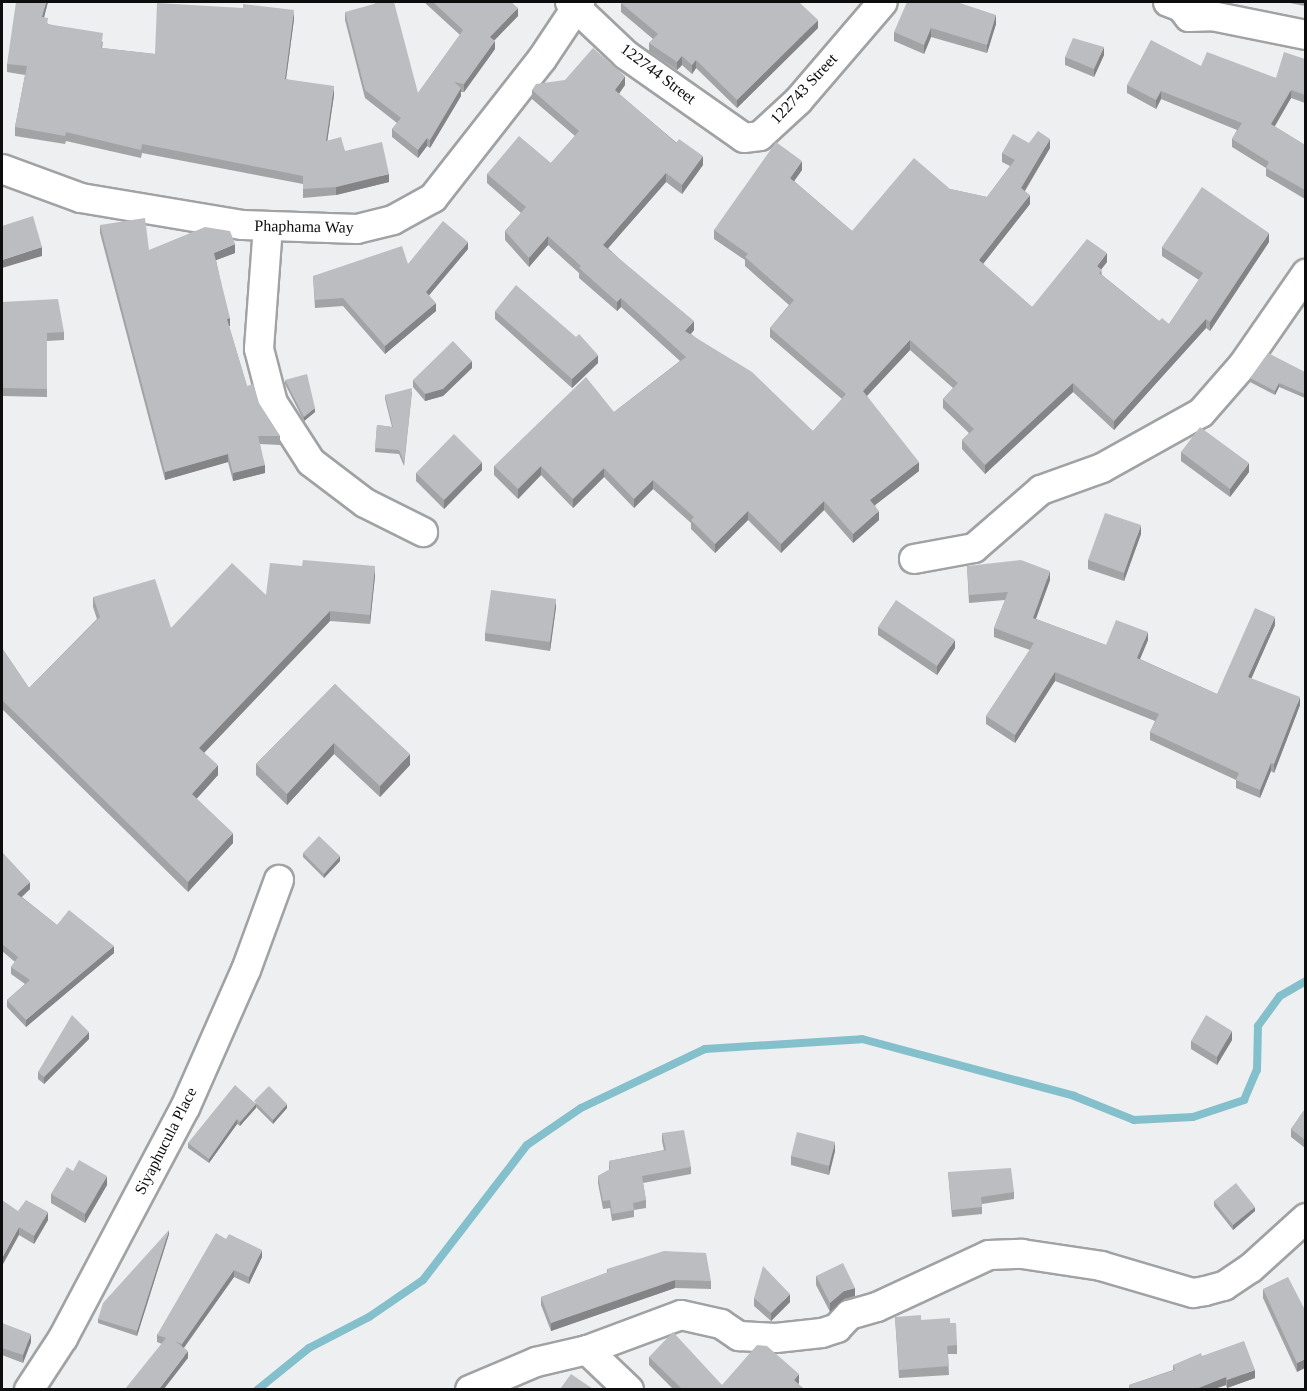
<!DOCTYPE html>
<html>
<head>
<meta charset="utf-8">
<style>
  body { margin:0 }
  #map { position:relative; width:1307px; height:1391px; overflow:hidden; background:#edeff1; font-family:Georgia,serif }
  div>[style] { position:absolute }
  .stream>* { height:8px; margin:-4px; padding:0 4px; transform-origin:4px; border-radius:4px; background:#84bfcc }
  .roads { filter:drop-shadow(2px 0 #a0a2a4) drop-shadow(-2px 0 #a0a2a4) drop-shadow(0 2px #a0a2a4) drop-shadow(0 -2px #a0a2a4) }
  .minor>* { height:28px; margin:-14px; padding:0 14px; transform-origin:14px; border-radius:14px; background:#fff }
  .wall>* { inset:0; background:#a2a3a5 }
  .shaded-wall>* { inset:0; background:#848486 }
  .building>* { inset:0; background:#bcbdc0 }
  span { translate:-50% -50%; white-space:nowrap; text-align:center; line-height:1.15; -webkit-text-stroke:4.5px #fff; paint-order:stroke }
  .street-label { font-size:16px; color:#0d0d0e }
  .frame { position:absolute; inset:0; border:3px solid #0d0d0e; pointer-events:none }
</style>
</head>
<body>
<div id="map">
  <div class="stream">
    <i style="left:257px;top:1390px;width:67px;rotate:-38.9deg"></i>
    <i style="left:309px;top:1348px;width:68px;rotate:-27.3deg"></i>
    <i style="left:369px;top:1317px;width:65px;rotate:-34.4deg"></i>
    <i style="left:423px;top:1280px;width:170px;rotate:-52.4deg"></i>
    <i style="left:527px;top:1145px;width:65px;rotate:-34.4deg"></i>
    <i style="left:581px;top:1108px;width:137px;rotate:-25.4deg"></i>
    <i style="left:705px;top:1049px;width:157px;rotate:-3.6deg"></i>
    <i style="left:862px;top:1039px;width:220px;rotate:15deg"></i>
    <i style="left:1074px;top:1096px;width:65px;rotate:21.8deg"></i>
    <i style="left:1134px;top:1120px;width:59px;rotate:-2.9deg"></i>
    <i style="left:1193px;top:1117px;width:54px;rotate:-18.4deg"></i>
    <i style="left:1244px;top:1100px;width:33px;rotate:-67deg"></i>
    <i style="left:1257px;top:1070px;width:44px;rotate:-88.7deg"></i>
    <i style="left:1258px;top:1026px;width:37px;rotate:-54deg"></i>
    <i style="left:1280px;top:996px;width:30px;rotate:-30deg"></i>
  </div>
  <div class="roads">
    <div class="minor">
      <i style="left:570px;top:2px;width:77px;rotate:43.4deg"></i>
      <i style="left:626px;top:55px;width:144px;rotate:35.1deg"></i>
      <i style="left:744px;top:138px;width:16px;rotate:-7deg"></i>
      <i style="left:760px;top:136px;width:52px;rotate:-42.6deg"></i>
      <i style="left:798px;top:101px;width:130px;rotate:-49.4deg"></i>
      <i style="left:1168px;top:2px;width:14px;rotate:21deg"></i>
      <i style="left:1181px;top:7px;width:13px;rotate:51deg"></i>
      <i style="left:1189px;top:17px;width:23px;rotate:-2deg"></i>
      <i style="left:1212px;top:16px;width:96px;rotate:11.4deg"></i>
      <i style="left:2px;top:169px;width:84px;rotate:20.2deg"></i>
      <i style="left:81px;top:198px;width:164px;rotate:9.5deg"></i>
      <i style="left:243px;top:225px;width:114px;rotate:2deg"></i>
      <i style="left:357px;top:229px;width:37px;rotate:-14deg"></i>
      <i style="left:393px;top:220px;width:46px;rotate:-28.8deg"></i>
      <i style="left:433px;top:198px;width:177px;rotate:-51.9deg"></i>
      <i style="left:542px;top:59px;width:69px;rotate:-56.3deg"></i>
      <i style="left:268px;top:226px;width:123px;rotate:94.2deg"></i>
      <i style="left:259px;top:349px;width:56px;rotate:75.5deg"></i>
      <i style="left:273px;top:403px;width:70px;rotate:57.2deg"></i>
      <i style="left:311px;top:462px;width:68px;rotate:37.2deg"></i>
      <i style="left:365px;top:503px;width:65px;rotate:26.6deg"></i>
      <i style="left:914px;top:559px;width:61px;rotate:-10.4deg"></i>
      <i style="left:974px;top:548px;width:89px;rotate:-40.9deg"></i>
      <i style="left:1041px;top:490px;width:65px;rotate:-19.8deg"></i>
      <i style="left:1102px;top:468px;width:113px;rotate:-29.1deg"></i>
      <i style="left:1201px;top:413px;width:64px;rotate:-48.8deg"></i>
      <i style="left:1243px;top:365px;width:111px;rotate:-55.3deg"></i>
      <i style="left:587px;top:1350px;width:58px;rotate:43.6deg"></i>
      <i style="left:29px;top:1390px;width:62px;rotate:-56.8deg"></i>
      <i style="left:63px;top:1338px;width:260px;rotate:-62.1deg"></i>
      <i style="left:185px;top:1108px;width:151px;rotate:-66.2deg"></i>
      <i style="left:246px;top:970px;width:96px;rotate:-69.9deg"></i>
      <i style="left:470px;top:1390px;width:72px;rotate:-23deg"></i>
      <i style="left:536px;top:1362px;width:52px;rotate:-13.2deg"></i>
      <i style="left:587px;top:1350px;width:100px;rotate:-20.4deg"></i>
      <i style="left:681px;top:1315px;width:41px;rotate:12.7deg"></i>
      <i style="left:721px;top:1324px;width:22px;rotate:34deg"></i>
      <i style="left:739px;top:1336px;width:37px;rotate:3deg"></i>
      <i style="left:776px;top:1338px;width:46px;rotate:-6.2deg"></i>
      <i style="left:822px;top:1333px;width:16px;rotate:-18deg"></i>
      <i style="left:837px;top:1328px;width:18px;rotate:-47deg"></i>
      <i style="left:849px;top:1315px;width:29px;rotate:-16deg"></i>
      <i style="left:877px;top:1307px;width:123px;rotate:-24.9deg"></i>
      <i style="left:989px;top:1255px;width:33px;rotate:-2deg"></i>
      <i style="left:1022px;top:1254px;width:80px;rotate:8.6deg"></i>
      <i style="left:1101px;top:1266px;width:96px;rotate:16.4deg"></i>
      <i style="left:1193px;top:1293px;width:12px;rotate:-9deg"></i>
      <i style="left:1205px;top:1291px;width:20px;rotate:-15deg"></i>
      <i style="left:1224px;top:1286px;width:32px;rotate:-34deg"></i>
      <i style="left:1251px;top:1268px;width:74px;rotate:-42.3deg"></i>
    </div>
  </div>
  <div class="wall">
    <i style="clip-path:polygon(48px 2px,44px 17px,48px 24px,103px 42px,102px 48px,155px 54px,294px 19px,286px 79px,334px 95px,327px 141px,345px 151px,389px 182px,336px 195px,303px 198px,303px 184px,142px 153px,141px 158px,66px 141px,65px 144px,15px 136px,15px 127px,25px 75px,7px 72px,7px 64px)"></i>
    <i style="clip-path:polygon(424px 2px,511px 2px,518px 16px,494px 40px,495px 49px,464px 92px,461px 92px,461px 96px,430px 148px,427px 146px,418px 158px,392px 137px,392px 129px,397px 123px,365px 98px,345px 20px,345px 12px,418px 93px,460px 35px)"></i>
    <i style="clip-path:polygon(1285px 2px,1305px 2px,1305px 6px)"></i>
    <i style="clip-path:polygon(621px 3px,818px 28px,737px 108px,696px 68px,692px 74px,682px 65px,677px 70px,649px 51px,649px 43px,653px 39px,621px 12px)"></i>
    <i style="clip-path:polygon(996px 15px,996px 24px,987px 53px,931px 37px,924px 54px,894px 41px,894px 32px)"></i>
    <i style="clip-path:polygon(1104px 55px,1094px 77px,1065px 65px,1065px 57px)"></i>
    <i style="clip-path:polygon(1305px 59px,1305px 103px,1291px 98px,1274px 126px,1305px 145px,1305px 199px,1266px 176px,1266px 168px,1232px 147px,1232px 139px,1237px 130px,1161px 99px,1156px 109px,1127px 93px,1127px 85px,1201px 66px,1276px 78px)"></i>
    <i style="clip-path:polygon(625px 85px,619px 94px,703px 165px,682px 194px,666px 182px,608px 248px,694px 330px,691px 334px,813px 431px,842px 399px,770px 337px,770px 328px,789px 305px,745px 266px,745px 260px,714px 239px,714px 230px,802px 170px,794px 181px,852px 231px,950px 189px,987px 197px,1010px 166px,1002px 162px,1002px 153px,1029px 143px,1050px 148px,1025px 191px,1030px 204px,983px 264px,1032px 307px,1107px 262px,1101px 269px,1102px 275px,1159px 321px,1169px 324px,1199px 280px,1162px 256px,1162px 247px,1269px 242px,1210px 331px,1206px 328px,1114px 430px,1073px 392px,985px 474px,962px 449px,962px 440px,969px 433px,943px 408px,943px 399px,953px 388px,910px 350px,867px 396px,919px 471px,875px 505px,879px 520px,853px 543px,824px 510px,781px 553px,748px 520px,715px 553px,691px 529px,691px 523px,653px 489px,634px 508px,604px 477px,573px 508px,541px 475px,518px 499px,494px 475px,494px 466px,614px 412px,680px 361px,621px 307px,617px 311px,579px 278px,579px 273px,548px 245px,529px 267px,505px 240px,505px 231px,521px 213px,487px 183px,487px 174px,551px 163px,575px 136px,532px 99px,532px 90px)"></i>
    <i style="clip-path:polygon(100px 225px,149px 250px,235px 253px,216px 260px,230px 326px,229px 326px,247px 386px,280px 436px,280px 445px,260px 444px,265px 473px,233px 481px,228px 462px,165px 480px,100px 233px)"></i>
    <i style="clip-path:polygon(468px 249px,429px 295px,436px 311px,385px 354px,343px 306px,315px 308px,313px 276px,408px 264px)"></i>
    <i style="clip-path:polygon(2px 302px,64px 332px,64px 340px,47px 341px,47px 397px,2px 396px)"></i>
    <i style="clip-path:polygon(495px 311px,598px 363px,572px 388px,495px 319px)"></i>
    <i style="clip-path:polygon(472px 368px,443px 396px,425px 401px,413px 387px,413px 380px)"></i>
    <i style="clip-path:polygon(1305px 372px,1305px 398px,1279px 387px,1275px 395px,1250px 382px,1250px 378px)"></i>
    <i style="clip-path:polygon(285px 380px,315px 412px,304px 421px,285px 384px)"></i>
    <i style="clip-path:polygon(412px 392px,404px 466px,399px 454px,375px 452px,377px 425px,392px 427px,385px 399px,385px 395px)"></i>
    <i style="clip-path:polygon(1181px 452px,1249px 472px,1230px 497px,1181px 461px)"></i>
    <i style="clip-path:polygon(482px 470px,444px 509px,416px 481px,416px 473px)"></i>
    <i style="clip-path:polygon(1141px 534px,1124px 581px,1088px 569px,1088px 560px)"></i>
    <i style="clip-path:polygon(967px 566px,1050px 580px,1036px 619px,1106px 645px,1148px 640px,1140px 659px,1217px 694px,1275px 625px,1251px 679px,1300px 705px,1274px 773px,1271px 771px,1260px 798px,1236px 788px,1236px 780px,1150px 740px,1150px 732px,1155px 721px,1055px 681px,1015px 743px,986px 724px,986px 716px,1030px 650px,994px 637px,994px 628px,1005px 600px,969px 603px)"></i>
    <i style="clip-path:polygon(375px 576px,370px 624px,330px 621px,204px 753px,218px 775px,196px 799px,233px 843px,188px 892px,2px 709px,2px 648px,29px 688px,97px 619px,93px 607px,93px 597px,171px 628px,266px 595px)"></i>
    <i style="clip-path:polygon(556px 607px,550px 651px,485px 641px,485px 633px)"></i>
    <i style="clip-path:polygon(878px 627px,955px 648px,937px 675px,878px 635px)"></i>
    <i style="clip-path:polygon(335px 684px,410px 765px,380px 797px,334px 754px,287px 805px,256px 775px,256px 764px)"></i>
    <i style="clip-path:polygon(2px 852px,30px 889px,22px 897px,57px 925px,114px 953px,26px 1027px,7px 1007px,7px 1000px,25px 984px,11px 974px,11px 967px,15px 962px,2px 951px)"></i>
    <i style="clip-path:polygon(303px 853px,340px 861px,324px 878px,303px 857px)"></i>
    <i style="clip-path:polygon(89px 1039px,44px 1084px,38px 1079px,38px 1072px)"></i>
    <i style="clip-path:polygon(1232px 1040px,1217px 1065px,1191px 1049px,1191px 1041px)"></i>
    <i style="clip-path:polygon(254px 1103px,287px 1108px,273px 1124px,256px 1107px,240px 1126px,237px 1124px,209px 1163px,188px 1148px,188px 1143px)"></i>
    <i style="clip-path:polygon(1305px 1109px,1305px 1148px,1291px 1137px,1291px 1129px)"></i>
    <i style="clip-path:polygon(662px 1133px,691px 1167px,691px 1174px,643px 1183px,646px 1200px,646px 1208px,634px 1210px,634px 1217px,612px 1221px,610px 1208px,603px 1209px,598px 1183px,598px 1176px,609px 1170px,609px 1161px,664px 1150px,662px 1141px)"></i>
    <i style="clip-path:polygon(835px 1151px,829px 1175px,791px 1165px,791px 1156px)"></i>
    <i style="clip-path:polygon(73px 1171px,107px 1185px,85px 1223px,51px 1203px,51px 1194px)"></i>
    <i style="clip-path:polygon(948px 1172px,1014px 1192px,1014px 1199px,982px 1204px,982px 1214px,952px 1217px)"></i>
    <i style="clip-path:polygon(1214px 1201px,1255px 1211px,1233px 1230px,1214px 1206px)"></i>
    <i style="clip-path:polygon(18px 1211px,48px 1220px,34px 1244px,19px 1235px)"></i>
    <i style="clip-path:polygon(169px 1234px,137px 1336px,98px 1323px,98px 1319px)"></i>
    <i style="clip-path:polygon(226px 1239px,262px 1257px,249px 1284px,234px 1277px,184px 1348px,188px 1358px,162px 1344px,157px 1342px,157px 1335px)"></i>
    <i style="clip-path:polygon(607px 1269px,711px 1281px,711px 1289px,675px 1288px,551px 1331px,541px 1305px,541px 1297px,607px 1273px)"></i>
    <i style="clip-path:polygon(816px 1276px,855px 1296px,844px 1299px,830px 1312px,816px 1285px)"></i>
    <i style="clip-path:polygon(1263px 1289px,1305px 1310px,1297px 1372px,1263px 1298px)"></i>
    <i style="clip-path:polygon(754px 1298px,790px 1302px,771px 1321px,754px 1306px)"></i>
    <i style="clip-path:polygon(895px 1317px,950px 1323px,957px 1345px,957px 1354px,948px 1354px,949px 1375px,899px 1378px)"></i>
    <i style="clip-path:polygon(2px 1323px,31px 1342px,23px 1363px,2px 1355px)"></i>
    <i style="clip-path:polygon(1202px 1356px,1255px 1378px,1227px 1388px,1226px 1385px,1214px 1389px,1129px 1389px,1129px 1385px,1173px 1370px,1173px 1365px)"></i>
    <i style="clip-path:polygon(649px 1357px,722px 1385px,799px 1383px,798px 1384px,804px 1389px,673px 1389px,649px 1365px)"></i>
  </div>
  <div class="shaded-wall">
    <i style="clip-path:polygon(46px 2px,48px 2px,42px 25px,42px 17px)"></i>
    <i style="clip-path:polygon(518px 8px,518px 16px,490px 45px,490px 37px)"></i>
    <i style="clip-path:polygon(294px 10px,294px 19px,285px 87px,285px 79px)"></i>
    <i style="clip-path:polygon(996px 15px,996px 24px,987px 53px,987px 45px)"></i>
    <i style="clip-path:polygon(818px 20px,818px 28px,737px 108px,737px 100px)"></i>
    <i style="clip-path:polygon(931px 28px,931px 37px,924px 54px,924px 45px)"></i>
    <i style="clip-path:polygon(495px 41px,495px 49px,464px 92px,464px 84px)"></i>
    <i style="clip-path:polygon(1104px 47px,1104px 55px,1094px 77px,1094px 69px)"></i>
    <i style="clip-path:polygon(682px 56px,682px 65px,677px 70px,677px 62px)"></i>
    <i style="clip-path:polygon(696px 60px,696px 68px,692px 74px,692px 65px)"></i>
    <i style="clip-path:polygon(625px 76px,625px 85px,615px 99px,615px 90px)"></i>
    <i style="clip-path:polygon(334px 86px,334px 95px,326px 150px,326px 141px)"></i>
    <i style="clip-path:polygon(461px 88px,461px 96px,430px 148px,430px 140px)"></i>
    <i style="clip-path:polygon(1291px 90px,1291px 98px,1271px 133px,1271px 124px)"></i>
    <i style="clip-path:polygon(1161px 91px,1161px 99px,1156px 109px,1156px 100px)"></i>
    <i style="clip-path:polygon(427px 138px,427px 146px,418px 158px,418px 150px)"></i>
    <i style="clip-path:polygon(1050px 139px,1050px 148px,1021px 197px,1021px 188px)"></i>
    <i style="clip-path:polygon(703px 156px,703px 165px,682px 194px,682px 185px)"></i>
    <i style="clip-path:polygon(802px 161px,802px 170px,790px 187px,790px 178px)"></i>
    <i style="clip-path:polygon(666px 173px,666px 182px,603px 254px,603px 245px)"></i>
    <i style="clip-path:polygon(389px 174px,389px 182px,336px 195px,336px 187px)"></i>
    <i style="clip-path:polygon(1030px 195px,1030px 204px,979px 269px,979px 260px)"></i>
    <i style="clip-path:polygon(1269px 233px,1269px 242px,1210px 331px,1210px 322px)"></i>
    <i style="clip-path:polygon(548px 236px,548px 245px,529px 267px,529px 258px)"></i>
    <i style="clip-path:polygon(468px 242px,468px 249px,426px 299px,426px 292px)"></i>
    <i style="clip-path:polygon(235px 244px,235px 253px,214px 261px,214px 253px)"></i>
    <i style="clip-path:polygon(42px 247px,42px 256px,2px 268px,2px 260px)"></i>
    <i style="clip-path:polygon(1107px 253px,1107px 262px,1097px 275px,1097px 266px)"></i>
    <i style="clip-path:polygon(621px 298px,621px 307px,617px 311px,617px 302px)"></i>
    <i style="clip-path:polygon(436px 303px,436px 311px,385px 354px,385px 346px)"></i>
    <i style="clip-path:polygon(230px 318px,230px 326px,227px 327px,227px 319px)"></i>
    <i style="clip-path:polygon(1206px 319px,1206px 328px,1114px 430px,1114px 421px)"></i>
    <i style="clip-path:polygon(694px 321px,694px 330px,685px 340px,685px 331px)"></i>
    <i style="clip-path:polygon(910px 340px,910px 350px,863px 400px,863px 391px)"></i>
    <i style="clip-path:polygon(598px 355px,598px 363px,572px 388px,572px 379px)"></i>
    <i style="clip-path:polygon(472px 361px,472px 368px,443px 396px,425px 401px,425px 394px)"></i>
    <i style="clip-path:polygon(1073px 383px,1073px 392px,985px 474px,985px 465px)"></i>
    <i style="clip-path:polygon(1279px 383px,1279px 387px,1275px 395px,1275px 391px)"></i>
    <i style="clip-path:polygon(315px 408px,315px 412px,304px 421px,304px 417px)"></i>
    <i style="clip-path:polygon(228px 454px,228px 462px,165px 480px,165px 472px)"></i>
    <i style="clip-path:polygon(482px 462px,482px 470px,444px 509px,444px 500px)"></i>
    <i style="clip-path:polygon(919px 462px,919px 471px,870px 509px,870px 500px)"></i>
    <i style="clip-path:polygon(1249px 463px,1249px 472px,1230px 497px,1230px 489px)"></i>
    <i style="clip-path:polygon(265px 465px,265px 473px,233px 481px,233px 473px)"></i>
    <i style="clip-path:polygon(541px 466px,541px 475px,518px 499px,518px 489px)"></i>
    <i style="clip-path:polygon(604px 468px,604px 477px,573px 508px,573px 499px)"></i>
    <i style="clip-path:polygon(653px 480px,653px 489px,634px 508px,634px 499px)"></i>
    <i style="clip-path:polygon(824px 501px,824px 510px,781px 553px,781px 544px)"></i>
    <i style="clip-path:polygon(748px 511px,748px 520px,715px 553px,715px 544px)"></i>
    <i style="clip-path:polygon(879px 511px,879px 520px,853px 543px,853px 534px)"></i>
    <i style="clip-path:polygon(1141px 525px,1141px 534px,1124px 581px,1124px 573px)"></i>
    <i style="clip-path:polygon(375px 566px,375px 576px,370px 624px,370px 615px)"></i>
    <i style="clip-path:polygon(1050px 571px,1050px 580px,1033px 626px,1033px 618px)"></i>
    <i style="clip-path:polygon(556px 599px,556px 607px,550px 651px,550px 642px)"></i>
    <i style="clip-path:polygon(330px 611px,330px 621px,199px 758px,199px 748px)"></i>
    <i style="clip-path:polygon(1275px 617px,1275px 625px,1248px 686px,1248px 677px)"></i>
    <i style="clip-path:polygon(1148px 632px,1148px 640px,1137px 666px,1137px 658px)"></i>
    <i style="clip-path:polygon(955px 640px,955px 648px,937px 675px,937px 666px)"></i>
    <i style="clip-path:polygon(1055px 672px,1055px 681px,1015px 743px,1015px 735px)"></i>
    <i style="clip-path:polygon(1300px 697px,1300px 705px,1274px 773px,1274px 764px)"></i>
    <i style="clip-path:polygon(334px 743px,334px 754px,287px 805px,287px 794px)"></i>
    <i style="clip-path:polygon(410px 754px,410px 765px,380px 797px,380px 786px)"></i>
    <i style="clip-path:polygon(1271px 763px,1271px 771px,1260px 798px,1260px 790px)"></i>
    <i style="clip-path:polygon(218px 765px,218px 775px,192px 804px,192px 794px)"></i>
    <i style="clip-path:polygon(233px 833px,233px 843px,188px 892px,188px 882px)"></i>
    <i style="clip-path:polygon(340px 856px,340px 861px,324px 878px,324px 874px)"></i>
    <i style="clip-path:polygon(30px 882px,30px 889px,17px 901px,17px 894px)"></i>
    <i style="clip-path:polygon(114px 946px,114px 953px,26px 1027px,26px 1020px)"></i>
    <i style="clip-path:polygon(1232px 1031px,1232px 1040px,1217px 1065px,1217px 1057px)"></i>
    <i style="clip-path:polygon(89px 1032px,89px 1039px,44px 1084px,44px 1077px)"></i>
    <i style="clip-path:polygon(256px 1104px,256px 1108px,240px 1126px,240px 1122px)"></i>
    <i style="clip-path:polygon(287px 1104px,287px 1108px,273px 1124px,273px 1120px)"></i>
    <i style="clip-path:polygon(237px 1119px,237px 1124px,209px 1163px,209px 1159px)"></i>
    <i style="clip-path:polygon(835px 1142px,835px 1151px,829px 1175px,829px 1166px)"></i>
    <i style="clip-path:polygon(107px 1176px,107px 1185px,85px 1223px,85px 1214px)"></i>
    <i style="clip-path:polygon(1255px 1207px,1255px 1211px,1233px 1230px,1233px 1225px)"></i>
    <i style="clip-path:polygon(48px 1212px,48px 1220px,34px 1244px,34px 1236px)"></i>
    <i style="clip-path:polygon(19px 1227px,19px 1235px,2px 1266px,2px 1258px)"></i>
    <i style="clip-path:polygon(169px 1230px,169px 1234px,137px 1336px,137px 1331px)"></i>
    <i style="clip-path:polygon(262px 1250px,262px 1257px,249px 1284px,249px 1277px)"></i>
    <i style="clip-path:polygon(234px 1270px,234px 1277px,182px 1350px,182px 1344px)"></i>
    <i style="clip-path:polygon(675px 1280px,675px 1288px,551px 1331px,551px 1323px)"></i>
    <i style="clip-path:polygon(855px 1288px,855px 1296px,844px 1299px,830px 1312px,830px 1303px,844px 1291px)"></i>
    <i style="clip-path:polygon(790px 1294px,790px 1302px,771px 1321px,771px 1313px)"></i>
    <i style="clip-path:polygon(31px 1334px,31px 1342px,23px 1363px,23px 1355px)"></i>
    <i style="clip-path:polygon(188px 1351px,188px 1358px,164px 1389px,159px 1389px)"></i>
    <i style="clip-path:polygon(1305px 1359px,1305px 1368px,1297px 1372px,1297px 1363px)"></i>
    <i style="clip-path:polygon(1255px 1370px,1255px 1378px,1227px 1388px,1227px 1380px)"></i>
    <i style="clip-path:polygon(799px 1374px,799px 1383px,794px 1388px,794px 1380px)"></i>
    <i style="clip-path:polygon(1226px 1377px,1226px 1385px,1214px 1389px,1196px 1389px)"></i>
  </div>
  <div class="building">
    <i style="clip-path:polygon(16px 2px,46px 2px,42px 17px,48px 18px,47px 24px,103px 33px,101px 48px,155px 54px,157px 3px,243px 8px,243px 4px,294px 10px,285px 79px,334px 86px,326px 141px,341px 137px,345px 151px,382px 142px,389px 174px,336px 187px,303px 189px,303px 176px,142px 144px,141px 150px,66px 132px,65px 136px,15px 127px,27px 66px,7px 64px)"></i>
    <i style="clip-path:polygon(377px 2px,394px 2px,418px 93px,463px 30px,433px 2px,511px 2px,518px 8px,490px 37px,495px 41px,464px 84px,454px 82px,461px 88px,430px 140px,427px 138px,418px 150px,392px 129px,401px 118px,365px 90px,345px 12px,374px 4px)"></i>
    <i style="clip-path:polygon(622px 2px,799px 2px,818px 20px,737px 100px,696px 60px,692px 65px,682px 56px,677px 62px,649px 43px,658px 34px,621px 3px)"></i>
    <i style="clip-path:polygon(907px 2px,957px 2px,996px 15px,987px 45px,931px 28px,924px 45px,894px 32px)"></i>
    <i style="clip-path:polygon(1073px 38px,1104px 47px,1094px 69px,1065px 57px)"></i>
    <i style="clip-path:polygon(1151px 40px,1201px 66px,1207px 52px,1276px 78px,1284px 52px,1305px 59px,1305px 95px,1291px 90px,1271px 124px,1305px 145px,1305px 190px,1266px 168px,1269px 162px,1232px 139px,1242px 123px,1161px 91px,1156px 100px,1127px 85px)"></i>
    <i style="clip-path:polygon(593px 48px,625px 76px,615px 90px,676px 143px,679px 139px,703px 156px,682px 185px,666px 173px,603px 245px,694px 321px,685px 331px,752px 372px,813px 431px,846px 394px,770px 328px,794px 300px,745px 257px,748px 254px,714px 230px,776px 142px,802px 161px,790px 178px,852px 231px,914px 158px,950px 189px,987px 197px,1015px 160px,1002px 153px,1013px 134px,1029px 143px,1038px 131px,1050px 139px,1021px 188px,1030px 195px,979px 260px,1032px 307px,1087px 239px,1107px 253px,1097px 266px,1102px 270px,1099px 273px,1159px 321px,1162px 318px,1169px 324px,1203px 273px,1162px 247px,1202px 187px,1269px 233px,1210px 322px,1206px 319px,1114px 421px,1073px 383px,985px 465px,962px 440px,974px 429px,943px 399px,958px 383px,910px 340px,863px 391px,919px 462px,870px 500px,879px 511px,853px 534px,824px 501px,781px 544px,748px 511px,715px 544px,691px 520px,694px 517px,653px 480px,634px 499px,604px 468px,573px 499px,541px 466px,518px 489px,494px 466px,586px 377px,614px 412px,686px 357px,621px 298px,617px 302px,579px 268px,581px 266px,548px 236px,529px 258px,505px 231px,526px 207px,487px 174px,519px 136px,551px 163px,579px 131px,532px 90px,536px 84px,565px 80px)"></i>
    <i style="clip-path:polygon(33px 216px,42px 247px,2px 260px,2px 226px)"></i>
    <i style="clip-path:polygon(145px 218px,149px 250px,205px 227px,230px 231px,235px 244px,214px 253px,230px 318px,227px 319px,247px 386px,253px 384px,259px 403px,280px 436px,258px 436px,265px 465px,233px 473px,228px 454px,165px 472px,100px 225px)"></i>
    <i style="clip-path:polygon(443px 221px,468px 242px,426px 292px,436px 303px,385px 346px,343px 298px,315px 300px,313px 276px,402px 246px,408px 264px)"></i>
    <i style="clip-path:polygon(516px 285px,576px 337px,579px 334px,598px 355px,572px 379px,495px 311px)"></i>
    <i style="clip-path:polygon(58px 299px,64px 332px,47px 333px,47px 389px,2px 388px,2px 302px)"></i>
    <i style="clip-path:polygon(453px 341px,472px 361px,443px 389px,425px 394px,413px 380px)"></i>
    <i style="clip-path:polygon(1268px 353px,1305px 372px,1305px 394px,1279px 383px,1275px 391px,1250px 378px)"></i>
    <i style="clip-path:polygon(307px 374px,315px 408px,304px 417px,285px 380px)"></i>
    <i style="clip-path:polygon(412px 388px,408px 428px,404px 462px,399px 450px,375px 448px,377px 425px,393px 427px,385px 395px)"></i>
    <i style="clip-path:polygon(1200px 427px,1249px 463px,1230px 489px,1181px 452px)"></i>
    <i style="clip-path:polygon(454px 434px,482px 462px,444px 500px,416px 473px)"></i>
    <i style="clip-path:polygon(1105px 513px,1141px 525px,1124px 573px,1088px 560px)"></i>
    <i style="clip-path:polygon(303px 560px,375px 566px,370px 615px,330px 611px,199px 748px,218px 765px,192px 794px,233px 833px,188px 882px,2px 700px,2px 648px,29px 688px,100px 617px,93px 597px,155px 579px,171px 628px,232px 563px,266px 595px,270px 563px,302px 566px)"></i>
    <i style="clip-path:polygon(1021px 560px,1050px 571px,1033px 618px,1106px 645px,1116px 620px,1148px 632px,1137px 658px,1217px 694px,1255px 608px,1275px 617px,1248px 677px,1300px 697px,1274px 764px,1271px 763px,1260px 790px,1236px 780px,1239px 773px,1150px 732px,1159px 714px,1055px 672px,1015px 735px,986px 716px,1034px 643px,994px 628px,1008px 592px,969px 595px,967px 566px)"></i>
    <i style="clip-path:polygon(491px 590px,556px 599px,550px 642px,485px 633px)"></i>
    <i style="clip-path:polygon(896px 600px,955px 640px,937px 666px,878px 627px)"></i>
    <i style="clip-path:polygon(335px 684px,410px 754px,380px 786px,334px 743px,287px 794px,256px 764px)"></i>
    <i style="clip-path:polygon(319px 836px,340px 856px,324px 874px,303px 853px)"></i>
    <i style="clip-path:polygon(2px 852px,30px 882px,17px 894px,57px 925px,69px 910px,114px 946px,26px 1020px,7px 1000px,30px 980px,11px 967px,18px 957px,2px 944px)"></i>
    <i style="clip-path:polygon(72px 1015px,89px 1032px,44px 1077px,38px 1072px)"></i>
    <i style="clip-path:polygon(1206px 1015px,1232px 1031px,1217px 1057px,1191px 1041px)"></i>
    <i style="clip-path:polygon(235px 1085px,256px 1104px,240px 1122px,237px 1119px,209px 1159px,188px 1143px)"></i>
    <i style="clip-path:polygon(269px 1086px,287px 1104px,273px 1120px,254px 1101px)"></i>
    <i style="clip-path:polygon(1305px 1109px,1305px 1140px,1291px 1129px)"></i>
    <i style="clip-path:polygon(684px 1130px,691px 1167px,642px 1176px,646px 1200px,633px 1203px,634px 1210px,612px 1214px,610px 1200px,603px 1201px,598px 1176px,610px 1169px,609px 1161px,666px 1150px,662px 1133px)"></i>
    <i style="clip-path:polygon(797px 1132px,835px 1142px,829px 1166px,791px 1156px)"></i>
    <i style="clip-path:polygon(79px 1160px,107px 1176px,85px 1214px,51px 1194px,67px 1167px,73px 1171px)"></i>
    <i style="clip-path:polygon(1011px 1168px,1014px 1192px,981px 1197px,982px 1207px,952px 1210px,948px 1172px)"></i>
    <i style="clip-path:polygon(1236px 1183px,1255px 1207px,1233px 1225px,1214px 1201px)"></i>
    <i style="clip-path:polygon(2px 1200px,18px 1211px,26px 1200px,48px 1212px,34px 1236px,19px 1227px,2px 1258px)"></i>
    <i style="clip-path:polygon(169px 1230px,137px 1331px,98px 1319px,103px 1303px)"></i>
    <i style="clip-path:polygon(216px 1233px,226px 1239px,229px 1234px,262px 1250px,249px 1277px,234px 1270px,182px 1344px,175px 1341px,188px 1351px,159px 1389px,125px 1389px,166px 1338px,157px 1335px)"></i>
    <i style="clip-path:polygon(664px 1251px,706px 1253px,711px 1281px,675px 1280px,551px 1323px,541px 1297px,608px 1272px,607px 1269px)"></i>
    <i style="clip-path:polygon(843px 1263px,855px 1288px,844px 1291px,830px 1303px,816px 1276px)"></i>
    <i style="clip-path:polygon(763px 1266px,790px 1294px,771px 1313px,754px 1298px)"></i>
    <i style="clip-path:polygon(1288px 1277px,1305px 1310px,1305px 1359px,1297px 1363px,1263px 1289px)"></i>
    <i style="clip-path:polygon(921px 1315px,921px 1320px,950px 1318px,950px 1323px,956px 1323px,957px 1345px,947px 1346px,949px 1366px,899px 1370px,895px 1317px)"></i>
    <i style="clip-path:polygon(2px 1323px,31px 1334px,23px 1355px,2px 1348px)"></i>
    <i style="clip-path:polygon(673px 1332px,722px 1385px,757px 1345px,767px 1346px,799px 1374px,794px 1380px,804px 1389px,682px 1389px,649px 1357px)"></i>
    <i style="clip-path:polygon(1244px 1341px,1255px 1370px,1227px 1380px,1226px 1377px,1196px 1389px,1130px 1389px,1129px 1385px,1175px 1370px,1173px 1365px,1201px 1353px,1202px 1356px)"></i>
    <i style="clip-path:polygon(571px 1374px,593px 1389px,560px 1389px)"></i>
  </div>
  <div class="street-label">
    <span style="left:658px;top:74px;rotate:37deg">122744 Street</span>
    <span style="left:804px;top:89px;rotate:-47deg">122743 Street</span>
    <span style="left:304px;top:227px;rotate:1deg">Phaphama Way</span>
    <span style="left:166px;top:1141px;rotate:-63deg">Siyaphucula Place</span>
  </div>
  <div class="frame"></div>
</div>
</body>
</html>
